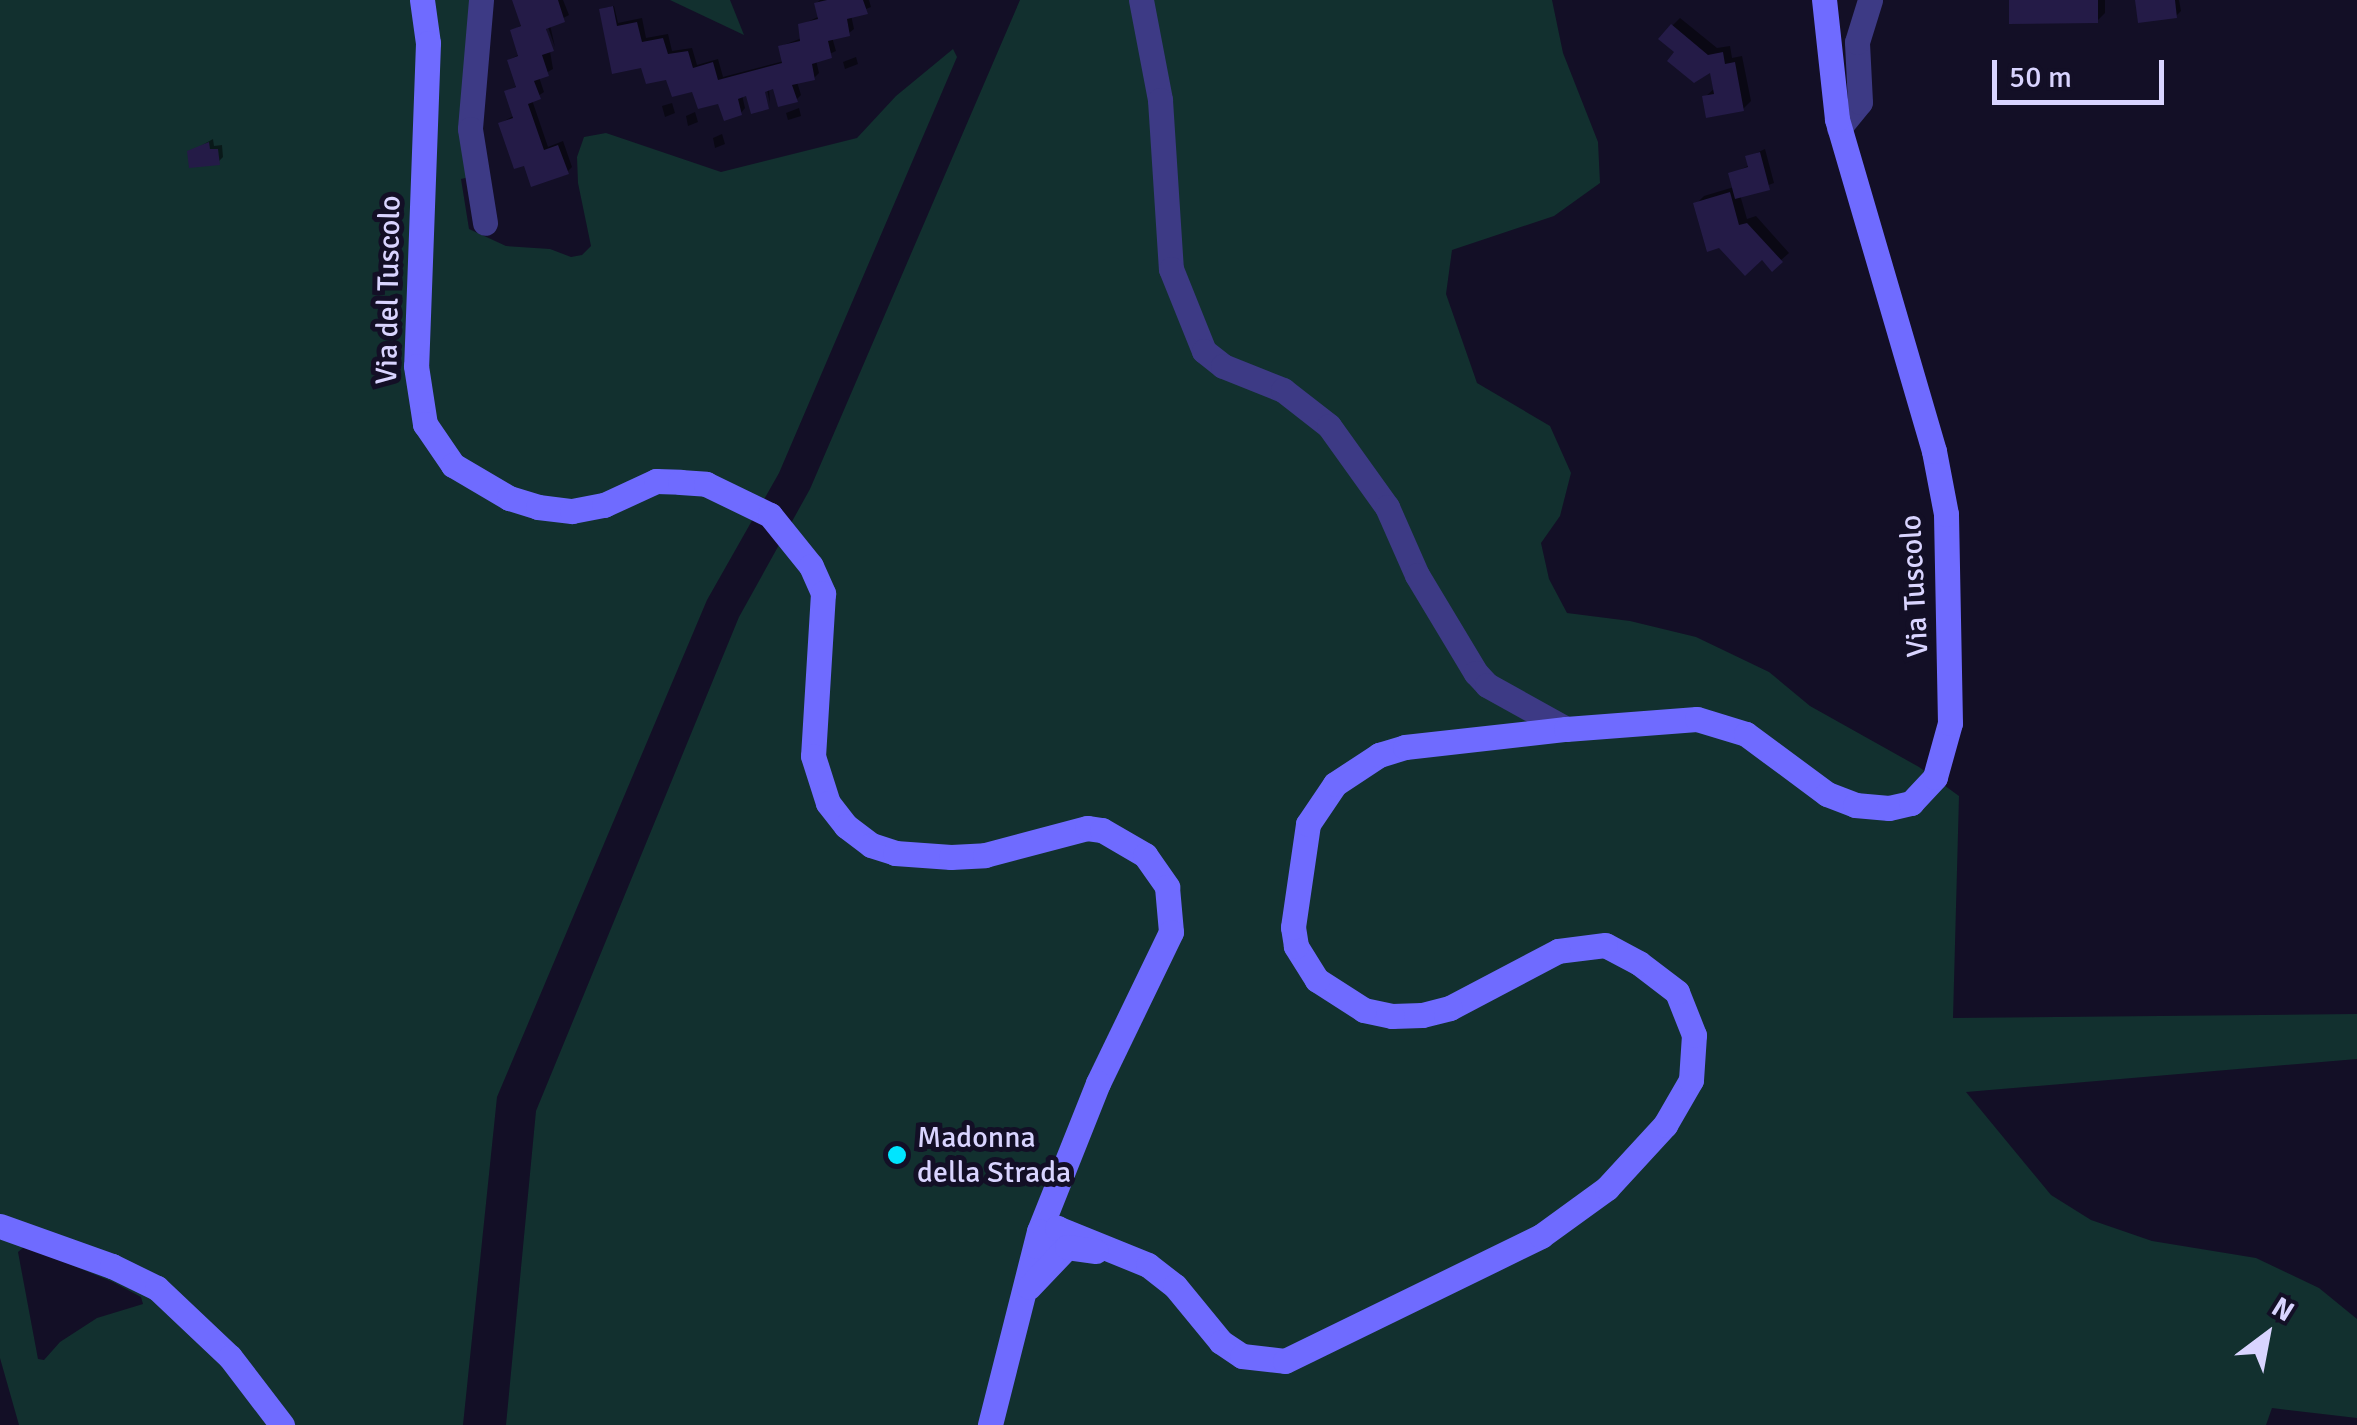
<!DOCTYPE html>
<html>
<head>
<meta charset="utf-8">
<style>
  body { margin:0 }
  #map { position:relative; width:2357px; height:1425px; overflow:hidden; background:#130f26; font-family:Signika,sans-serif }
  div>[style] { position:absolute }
  .green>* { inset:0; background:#12302f }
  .shadow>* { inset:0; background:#0007 }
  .building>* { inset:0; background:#241b47 }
  .street>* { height:25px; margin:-12.5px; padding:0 12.5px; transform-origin:12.5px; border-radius:12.5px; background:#3d3a85 }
  .secondary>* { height:25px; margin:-12.5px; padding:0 12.5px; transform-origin:12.5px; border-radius:12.5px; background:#6f6bff }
  .dots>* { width:28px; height:28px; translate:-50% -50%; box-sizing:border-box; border:5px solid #130f26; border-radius:50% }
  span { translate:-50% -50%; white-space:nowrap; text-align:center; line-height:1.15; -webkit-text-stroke:10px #130f26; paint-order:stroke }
  .street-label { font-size:30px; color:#d9d4ff }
  .poi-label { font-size:30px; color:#d9d4ff }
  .left { translate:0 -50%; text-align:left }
  .north { position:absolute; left:2217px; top:1285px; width:100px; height:100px; -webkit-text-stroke:8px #130f26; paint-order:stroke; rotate:32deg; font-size:28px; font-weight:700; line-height:40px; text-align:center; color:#d9d4ff }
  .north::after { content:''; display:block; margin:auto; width:35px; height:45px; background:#d9d4ff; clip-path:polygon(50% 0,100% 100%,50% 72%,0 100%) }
  .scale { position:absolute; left:1992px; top:60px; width:172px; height:45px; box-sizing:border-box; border:5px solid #d9d4ff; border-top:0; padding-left:12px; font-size:30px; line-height:35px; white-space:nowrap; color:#d9d4ff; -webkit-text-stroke:8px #130f26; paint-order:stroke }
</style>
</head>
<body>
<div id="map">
  <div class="green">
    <i style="clip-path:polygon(evenodd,0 0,482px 0,474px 176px,461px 179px,469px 229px,506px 246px,550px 249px,571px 257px,582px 255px,591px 246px,578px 183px,577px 157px,584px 137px,606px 133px,721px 172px,857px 138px,896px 96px,953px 49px,957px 57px,779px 473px,707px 600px,497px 1097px,463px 1425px,19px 1425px,0 1358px,0 0,25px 1246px,113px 1282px,141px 1297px,143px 1304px,97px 1318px,60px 1342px,44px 1360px,38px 1359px,18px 1252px,25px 1246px)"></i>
    <i style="clip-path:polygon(670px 0,730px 0,744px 35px)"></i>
    <i style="clip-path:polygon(1020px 0,1552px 0,1563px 53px,1598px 142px,1600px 183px,1554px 216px,1452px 250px,1446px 294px,1477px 383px,1550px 426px,1571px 473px,1560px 516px,1541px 543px,1549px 579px,1567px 613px,1630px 621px,1696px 637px,1769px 672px,1810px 706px,1919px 767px,1959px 796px,1953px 1018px,2357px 1014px,2357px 1059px,1966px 1092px,2051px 1195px,2091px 1220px,2152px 1241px,2256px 1258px,2319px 1288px,2357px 1319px,2357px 1418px,2272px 1408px,2266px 1425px,506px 1425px,536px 1111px,739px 617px,810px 489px)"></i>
  </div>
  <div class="shadow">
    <i style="clip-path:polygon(514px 0,563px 0,569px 15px,550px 25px,555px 47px,544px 16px,553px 69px,539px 77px,544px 92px,532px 100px,548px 147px,563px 141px,572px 167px,567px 172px,526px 163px,501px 123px,515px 115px,507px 92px,518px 85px,509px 60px,520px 54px,512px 31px,523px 24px)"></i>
    <i style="clip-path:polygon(820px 0,869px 0,871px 7px,851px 15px,854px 29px,849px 33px,832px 37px,836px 51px,816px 60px,819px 73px,814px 78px,797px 82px,801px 95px,796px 100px,775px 86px,769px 88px,770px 104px,765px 79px,742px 95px,745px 108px,741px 113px,642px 65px,604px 8px,614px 6px,618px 23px,642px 18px,646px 38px,668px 34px,672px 51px,692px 48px,697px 65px,718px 59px,723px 77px,784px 61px,781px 46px,802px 38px,801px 25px,820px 16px,816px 4px)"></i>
    <i style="clip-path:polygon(2011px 0,2105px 0,2105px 13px,2097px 21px)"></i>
    <i style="clip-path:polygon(2138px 0,2179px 0,2181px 11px,2176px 16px)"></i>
    <i style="clip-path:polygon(1680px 18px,1717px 48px,1730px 46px,1732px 58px,1742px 56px,1751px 101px,1743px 109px,1705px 97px,1715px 88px,1712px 69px,1677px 52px,1672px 26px)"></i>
    <i style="clip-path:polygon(856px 57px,858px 64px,845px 69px,843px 62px)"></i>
    <i style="clip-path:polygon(672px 103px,675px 113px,665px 117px,662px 106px)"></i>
    <i style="clip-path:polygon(799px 108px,801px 116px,788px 120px,786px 113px)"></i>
    <i style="clip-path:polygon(695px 112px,698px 122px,688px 126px,686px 116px)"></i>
    <i style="clip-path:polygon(722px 134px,725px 144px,715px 148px,713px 138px)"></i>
    <i style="clip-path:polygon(213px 139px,214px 146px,222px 145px,223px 157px,218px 162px,190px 152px)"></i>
    <i style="clip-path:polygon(1765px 149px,1774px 183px,1740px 195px,1747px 219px,1756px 216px,1789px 253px,1772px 268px,1696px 204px,1704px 196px,1734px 187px,1731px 174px,1750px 165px,1748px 157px)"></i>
  </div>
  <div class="building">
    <i style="clip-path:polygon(512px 0,558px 0,565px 22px,546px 29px,554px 51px,542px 55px,549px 76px,534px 81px,541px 99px,528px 104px,544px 150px,558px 145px,569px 174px,531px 187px,524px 166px,514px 169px,498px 123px,513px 118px,504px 91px,516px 87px,507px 60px,518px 56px,510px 30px,521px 26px)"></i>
    <i style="clip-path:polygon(827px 0,863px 0,868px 14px,847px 19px,850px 36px,828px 41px,832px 58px,812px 64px,815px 80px,792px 85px,798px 102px,778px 107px,773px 89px,765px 92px,769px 109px,751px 114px,746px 96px,738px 99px,742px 115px,724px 121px,718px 104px,698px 109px,692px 92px,672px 97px,666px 80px,646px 84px,641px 68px,612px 74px,599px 9px,613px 6px,617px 26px,637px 22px,642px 42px,663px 38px,668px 54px,688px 51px,693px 68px,713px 62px,718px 80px,782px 63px,778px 46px,800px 41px,798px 24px,818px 19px,814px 3px)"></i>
    <i style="clip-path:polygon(2009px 0,2098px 0,2098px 23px,2009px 24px)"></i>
    <i style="clip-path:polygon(2135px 0,2175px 0,2177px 18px,2138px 23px)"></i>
    <i style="clip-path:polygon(1671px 24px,1708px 55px,1723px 52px,1725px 64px,1735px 62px,1744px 111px,1706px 118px,1702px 96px,1714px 94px,1710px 73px,1694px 83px,1667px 61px,1674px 52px,1658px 39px)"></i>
    <i style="clip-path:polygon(209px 142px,210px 149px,218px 149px,220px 165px,189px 168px,187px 151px)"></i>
    <i style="clip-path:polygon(1760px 152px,1770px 190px,1735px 199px,1728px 173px,1748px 167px,1745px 156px)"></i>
    <i style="clip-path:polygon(1730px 192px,1739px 225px,1747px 223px,1783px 262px,1772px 272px,1762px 260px,1745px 276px,1719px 248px,1707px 252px,1693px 203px)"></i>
  </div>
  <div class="street">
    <i style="left:481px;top:0;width:129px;rotate:94.9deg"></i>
    <i style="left:470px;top:129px;width:95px;rotate:80.9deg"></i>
    <i style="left:1141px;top:0;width:102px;rotate:79.2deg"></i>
    <i style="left:1160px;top:100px;width:169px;rotate:86.3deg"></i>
    <i style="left:1171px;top:269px;width:88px;rotate:68.1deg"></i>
    <i style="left:1204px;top:351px;width:24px;rotate:38deg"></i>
    <i style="left:1223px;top:366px;width:65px;rotate:21.8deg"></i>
    <i style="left:1283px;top:390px;width:58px;rotate:38deg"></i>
    <i style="left:1329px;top:426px;width:100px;rotate:54.4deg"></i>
    <i style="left:1387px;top:507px;width:74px;rotate:66.2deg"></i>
    <i style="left:1417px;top:575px;width:114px;rotate:59deg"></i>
    <i style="left:1476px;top:673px;width:16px;rotate:47deg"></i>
    <i style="left:1487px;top:685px;width:90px;rotate:29.1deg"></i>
    <i style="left:1839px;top:128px;width:33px;rotate:-51deg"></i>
    <i style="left:1860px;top:102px;width:60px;rotate:-92.9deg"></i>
    <i style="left:1857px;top:42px;width:44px;rotate:-72.8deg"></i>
  </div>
  <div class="secondary">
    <i style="left:422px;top:0;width:43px;rotate:82.1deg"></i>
    <i style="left:428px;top:43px;width:323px;rotate:92.1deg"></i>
    <i style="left:416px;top:366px;width:59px;rotate:81.2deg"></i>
    <i style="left:425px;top:424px;width:50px;rotate:55.7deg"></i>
    <i style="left:453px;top:465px;width:65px;rotate:30.5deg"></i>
    <i style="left:509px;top:498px;width:30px;rotate:17deg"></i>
    <i style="left:538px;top:507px;width:34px;rotate:7deg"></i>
    <i style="left:572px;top:511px;width:33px;rotate:-11deg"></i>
    <i style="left:604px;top:505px;width:57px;rotate:-24.8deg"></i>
    <i style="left:656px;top:481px;width:24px;rotate:2deg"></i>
    <i style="left:680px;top:482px;width:26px;rotate:4deg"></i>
    <i style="left:706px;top:484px;width:71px;rotate:25.8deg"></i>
    <i style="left:770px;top:515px;width:65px;rotate:51.2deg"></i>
    <i style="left:811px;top:566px;width:30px;rotate:66deg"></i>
    <i style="left:823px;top:593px;width:163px;rotate:93.5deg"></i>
    <i style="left:813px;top:756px;width:49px;rotate:72.3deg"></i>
    <i style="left:828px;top:803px;width:29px;rotate:52deg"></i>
    <i style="left:846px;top:826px;width:31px;rotate:37deg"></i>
    <i style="left:871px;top:845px;width:25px;rotate:18deg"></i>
    <i style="left:895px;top:853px;width:56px;rotate:4.1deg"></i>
    <i style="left:951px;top:857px;width:34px;rotate:-3deg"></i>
    <i style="left:985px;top:855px;width:106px;rotate:-14.8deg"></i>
    <i style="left:1087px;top:828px;width:15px;rotate:8deg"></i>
    <i style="left:1102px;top:830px;width:50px;rotate:30.2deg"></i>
    <i style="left:1145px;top:855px;width:39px;rotate:55deg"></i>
    <i style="left:1167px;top:887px;width:45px;rotate:84.9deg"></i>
    <i style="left:1171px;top:932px;width:168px;rotate:115.8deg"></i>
    <i style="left:1098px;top:1083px;width:159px;rotate:111.7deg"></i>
    <i style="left:1039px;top:1231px;width:200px;rotate:104.2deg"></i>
    <i style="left:0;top:1226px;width:119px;rotate:19.7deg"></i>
    <i style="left:112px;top:1266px;width:50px;rotate:26.1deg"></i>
    <i style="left:157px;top:1288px;width:100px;rotate:43.4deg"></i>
    <i style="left:230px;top:1357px;width:86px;rotate:52.6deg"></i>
    <i style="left:1036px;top:1246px;width:28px;rotate:-41deg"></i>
    <i style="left:1057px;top:1228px;width:98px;rotate:22.1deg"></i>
    <i style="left:1148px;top:1265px;width:34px;rotate:38deg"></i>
    <i style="left:1175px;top:1286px;width:72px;rotate:50.6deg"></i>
    <i style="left:1221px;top:1342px;width:25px;rotate:34deg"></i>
    <i style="left:1242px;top:1356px;width:43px;rotate:6.6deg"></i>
    <i style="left:1285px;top:1361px;width:285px;rotate:-26deg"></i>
    <i style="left:1541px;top:1236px;width:82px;rotate:-36deg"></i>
    <i style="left:1607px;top:1188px;width:86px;rotate:-47.4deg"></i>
    <i style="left:1665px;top:1125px;width:52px;rotate:-60deg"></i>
    <i style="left:1691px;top:1080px;width:45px;rotate:-86.2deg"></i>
    <i style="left:1694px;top:1035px;width:46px;rotate:-111.6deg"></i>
    <i style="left:1677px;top:992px;width:48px;rotate:-142.7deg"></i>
    <i style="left:1639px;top:963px;width:38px;rotate:-152deg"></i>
    <i style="left:1605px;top:945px;width:47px;rotate:172.7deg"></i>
    <i style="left:1558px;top:951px;width:122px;rotate:152.2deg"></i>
    <i style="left:1450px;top:1008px;width:29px;rotate:166deg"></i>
    <i style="left:1422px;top:1015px;width:30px;rotate:178deg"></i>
    <i style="left:1392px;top:1016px;width:29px;rotate:-168deg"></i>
    <i style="left:1364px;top:1010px;width:56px;rotate:-147.4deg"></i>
    <i style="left:1317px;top:980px;width:40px;rotate:-122deg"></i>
    <i style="left:1296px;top:946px;width:19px;rotate:-99deg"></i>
    <i style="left:1293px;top:927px;width:104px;rotate:-81.7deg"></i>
    <i style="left:1308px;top:824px;width:48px;rotate:-56deg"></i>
    <i style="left:1335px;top:784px;width:53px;rotate:-33.4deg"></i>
    <i style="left:1379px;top:755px;width:27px;rotate:-17deg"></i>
    <i style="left:1405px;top:747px;width:162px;rotate:-6.4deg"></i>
    <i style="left:1566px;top:729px;width:131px;rotate:-4.4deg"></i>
    <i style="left:1697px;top:719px;width:51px;rotate:17deg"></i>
    <i style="left:1746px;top:734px;width:101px;rotate:36.5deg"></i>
    <i style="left:1827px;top:794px;width:30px;rotate:21deg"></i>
    <i style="left:1855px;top:805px;width:34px;rotate:5deg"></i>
    <i style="left:1889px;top:808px;width:23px;rotate:-13deg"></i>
    <i style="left:1911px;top:803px;width:35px;rotate:-47deg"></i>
    <i style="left:1935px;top:777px;width:56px;rotate:-74.5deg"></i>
    <i style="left:1950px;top:723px;width:209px;rotate:-91.1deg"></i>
    <i style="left:1946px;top:514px;width:64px;rotate:-100.8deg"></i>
    <i style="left:1934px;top:451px;width:346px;rotate:-106.3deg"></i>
    <i style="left:1837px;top:119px;width:120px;rotate:-96.2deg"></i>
    <i style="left:1029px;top:1287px;width:55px;rotate:-46.5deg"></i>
    <i style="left:1067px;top:1247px;width:29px;rotate:8deg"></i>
  </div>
  <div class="dots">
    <i style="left:897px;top:1155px;background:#00e5ff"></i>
  </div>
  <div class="street-label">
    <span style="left:389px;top:290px;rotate:-89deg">Via del Tuscolo</span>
    <span style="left:1915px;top:586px;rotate:-93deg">Via Tuscolo</span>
  </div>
  <div class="poi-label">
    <span class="left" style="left:917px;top:1155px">Madonna<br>della Strada</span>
  </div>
  <div class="north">N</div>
  <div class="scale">50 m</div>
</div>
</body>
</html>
